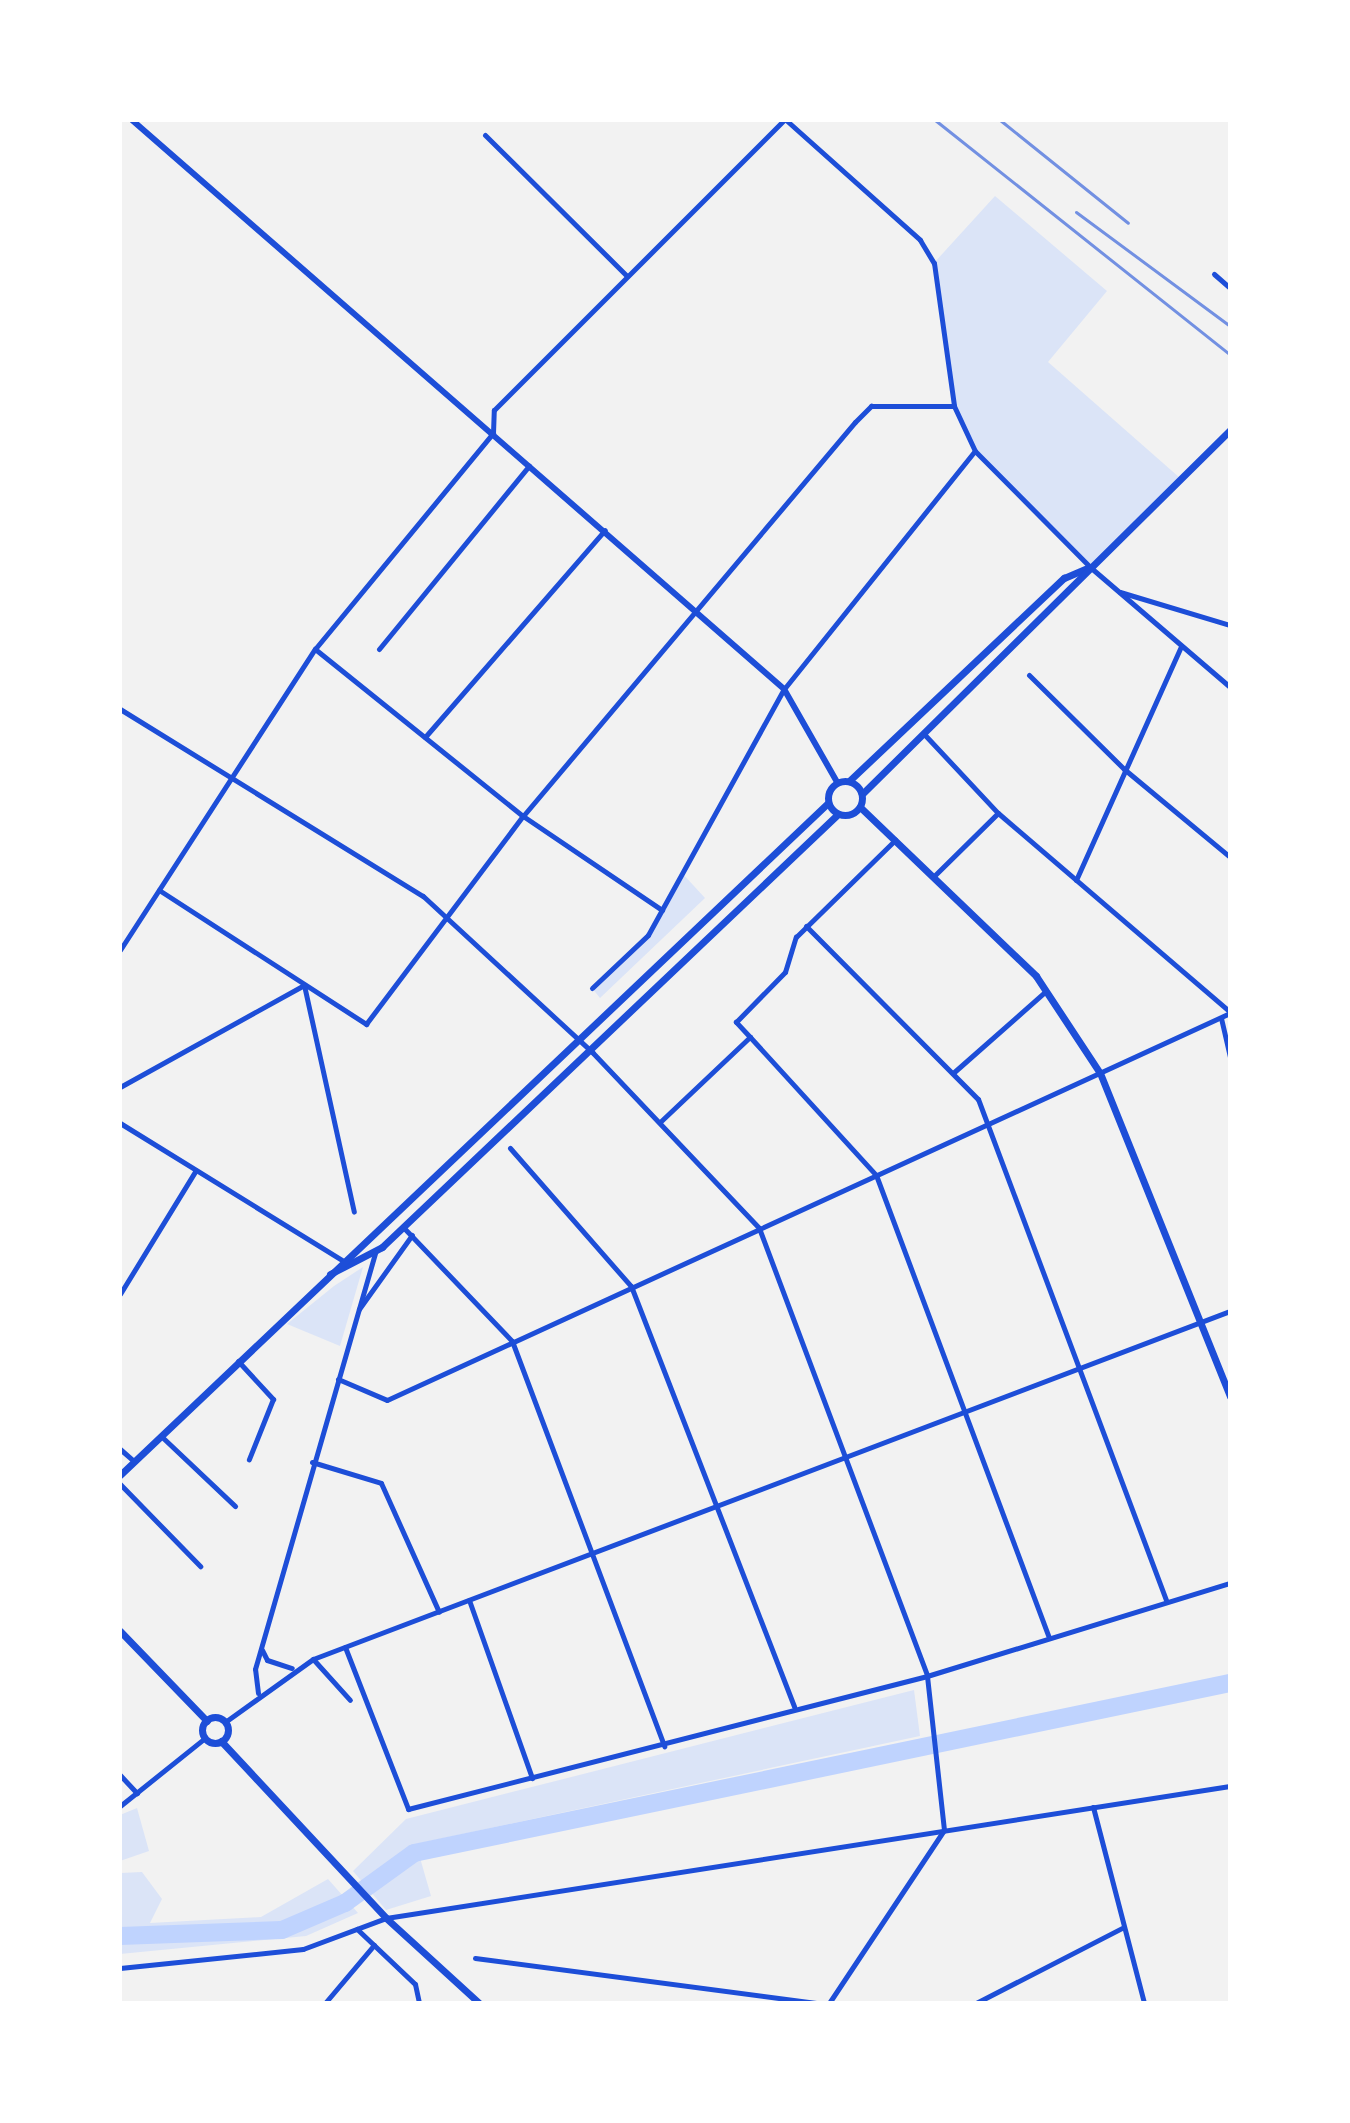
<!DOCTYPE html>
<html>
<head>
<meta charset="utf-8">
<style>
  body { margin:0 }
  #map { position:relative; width:1350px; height:2123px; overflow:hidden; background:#f2f2f2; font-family:Bitter,serif }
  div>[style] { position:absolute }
  .green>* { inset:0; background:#dbe4f7 }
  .river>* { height:18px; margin:-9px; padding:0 9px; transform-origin:9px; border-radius:9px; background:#bfd3fe }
  .minor>* { height:5px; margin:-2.5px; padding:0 2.5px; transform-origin:2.5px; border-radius:2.5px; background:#1d4ed8 }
  .tertiary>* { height:6px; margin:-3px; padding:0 3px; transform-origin:3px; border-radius:3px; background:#1d4ed8 }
  .secondary>* { height:7px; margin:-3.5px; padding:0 3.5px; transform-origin:3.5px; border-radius:3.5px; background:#1d4ed8 }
  .secondary>.ring { margin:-3.5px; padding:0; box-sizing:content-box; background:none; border:7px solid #1d4ed8; border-radius:50% }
  .primary>* { height:7px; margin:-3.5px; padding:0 3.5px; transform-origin:3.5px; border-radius:3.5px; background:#1d4ed8 }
  .primary>.ring { margin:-3.5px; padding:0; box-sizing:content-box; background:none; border:7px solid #1d4ed8; border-radius:50% }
  .rail>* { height:3px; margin:-1.5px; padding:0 1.5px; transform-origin:1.5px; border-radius:1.5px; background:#7290e2 }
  span { translate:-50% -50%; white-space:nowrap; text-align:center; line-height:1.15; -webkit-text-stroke:7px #fff; paint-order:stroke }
  .frame { position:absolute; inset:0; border:122px solid #fff; pointer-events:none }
</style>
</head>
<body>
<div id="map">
  <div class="green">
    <i style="clip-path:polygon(995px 196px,1107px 291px,1048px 362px,1180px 478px,1090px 567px,975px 451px,954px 406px,934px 263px)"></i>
    <i style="clip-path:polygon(682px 873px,705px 898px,600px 998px,592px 988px,648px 935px)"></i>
    <i style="clip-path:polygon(363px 1267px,340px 1346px,287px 1324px,334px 1286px)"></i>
    <i style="clip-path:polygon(914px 1690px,920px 1736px,416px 1844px,431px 1896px,386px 1910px,353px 1871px,406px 1819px)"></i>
    <i style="clip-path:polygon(137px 1808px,149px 1851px,120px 1861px,121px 1873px,142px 1872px,162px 1899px,150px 1923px,261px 1917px,328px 1879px,358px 1913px,306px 1936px,120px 1954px,120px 1815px)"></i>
  </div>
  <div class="river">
    <i style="left:120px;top:1936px;width:162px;rotate:-2.1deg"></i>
    <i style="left:282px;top:1930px;width:69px;rotate:-23.2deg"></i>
    <i style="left:345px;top:1903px;width:85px;rotate:-35.9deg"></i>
    <i style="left:414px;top:1853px;width:834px;rotate:-11.77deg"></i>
  </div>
  <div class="minor">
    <i style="left:786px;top:120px;width:180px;rotate:41.8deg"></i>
    <i style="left:920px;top:240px;width:27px;rotate:59deg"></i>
    <i style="left:934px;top:263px;width:144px;rotate:82deg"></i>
    <i style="left:954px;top:406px;width:50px;rotate:65deg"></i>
    <i style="left:975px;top:451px;width:163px;rotate:45.2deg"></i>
    <i style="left:1090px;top:567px;width:184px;rotate:40.6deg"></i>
    <i style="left:485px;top:135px;width:200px;rotate:44.8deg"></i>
    <i style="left:1214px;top:274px;width:21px;rotate:41deg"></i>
    <i style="left:1120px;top:592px;width:115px;rotate:16.7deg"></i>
    <i style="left:315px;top:649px;width:267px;rotate:38.8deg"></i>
    <i style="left:523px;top:816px;width:168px;rotate:34.1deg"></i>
    <i style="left:379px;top:649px;width:237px;rotate:-50.7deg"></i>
    <i style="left:1029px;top:675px;width:134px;rotate:44.7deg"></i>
    <i style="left:1124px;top:769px;width:138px;rotate:39.7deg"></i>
    <i style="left:120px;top:709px;width:356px;rotate:31.7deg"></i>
    <i style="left:423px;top:896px;width:231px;rotate:42.7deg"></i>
    <i style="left:593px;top:1053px;width:241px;rotate:46.5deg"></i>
    <i style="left:759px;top:1228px;width:478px;rotate:69.4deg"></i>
    <i style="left:927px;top:1676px;width:155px;rotate:83.7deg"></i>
    <i style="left:944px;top:1830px;width:208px;rotate:123.6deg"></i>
    <i style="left:924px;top:734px;width:108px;rotate:46.9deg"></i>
    <i style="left:998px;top:813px;width:306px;rotate:40.6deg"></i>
    <i style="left:425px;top:737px;width:274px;rotate:-49deg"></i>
    <i style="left:933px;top:877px;width:91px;rotate:-44.6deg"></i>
    <i style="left:1076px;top:880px;width:256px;rotate:-65.8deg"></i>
    <i style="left:159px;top:890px;width:247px;rotate:32.9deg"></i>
    <i style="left:366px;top:1024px;width:261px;rotate:-53deg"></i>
    <i style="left:523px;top:816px;width:515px;rotate:-49.88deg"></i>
    <i style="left:855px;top:422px;width:23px;rotate:-45deg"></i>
    <i style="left:871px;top:406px;width:83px"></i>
    <i style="left:806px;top:926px;width:244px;rotate:45.2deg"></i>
    <i style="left:978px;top:1099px;width:535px;rotate:69.43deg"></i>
    <i style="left:120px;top:950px;width:359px;rotate:-57.1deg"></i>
    <i style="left:315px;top:649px;width:280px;rotate:-50.5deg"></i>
    <i style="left:493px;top:433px;width:23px;rotate:-88deg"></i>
    <i style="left:494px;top:410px;width:410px;rotate:-45deg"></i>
    <i style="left:592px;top:988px;width:77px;rotate:-43.4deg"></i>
    <i style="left:648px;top:935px;width:281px;rotate:-61.1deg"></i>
    <i style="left:784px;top:689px;width:305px;rotate:-51.3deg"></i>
    <i style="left:1221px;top:1018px;width:40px;rotate:77deg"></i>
    <i style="left:750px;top:1037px;width:187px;rotate:47.6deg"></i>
    <i style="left:876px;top:1175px;width:492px;rotate:69.5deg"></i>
    <i style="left:953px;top:1073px;width:124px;rotate:-41.4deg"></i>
    <i style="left:120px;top:1087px;width:210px;rotate:-29deg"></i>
    <i style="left:304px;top:985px;width:232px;rotate:77.6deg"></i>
    <i style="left:660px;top:1122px;width:124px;rotate:-43.4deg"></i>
    <i style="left:750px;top:1037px;width:21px;rotate:-133deg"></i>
    <i style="left:736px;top:1022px;width:70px;rotate:-45.6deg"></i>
    <i style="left:785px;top:972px;width:37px;rotate:-73deg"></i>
    <i style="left:796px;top:937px;width:139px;rotate:-44.4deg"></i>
    <i style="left:120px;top:1123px;width:261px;rotate:31.7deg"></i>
    <i style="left:510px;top:1148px;width:184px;rotate:48.8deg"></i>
    <i style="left:631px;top:1286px;width:451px;rotate:68.8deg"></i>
    <i style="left:403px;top:1227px;width:158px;rotate:46.3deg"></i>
    <i style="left:512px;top:1341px;width:433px;rotate:69.4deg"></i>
    <i style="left:120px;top:1294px;width:145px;rotate:-58.5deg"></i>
    <i style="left:359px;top:1309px;width:91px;rotate:-54.4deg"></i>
    <i style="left:238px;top:1361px;width:52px;rotate:47.4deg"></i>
    <i style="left:273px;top:1399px;width:65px;rotate:111.8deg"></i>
    <i style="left:338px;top:1379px;width:53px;rotate:23.2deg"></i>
    <i style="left:387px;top:1400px;width:928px;rotate:-24.66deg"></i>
    <i style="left:161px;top:1436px;width:102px;rotate:43.4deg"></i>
    <i style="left:120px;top:1449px;width:18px;rotate:41deg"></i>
    <i style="left:312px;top:1462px;width:72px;rotate:16.9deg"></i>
    <i style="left:381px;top:1483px;width:141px;rotate:65.8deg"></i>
    <i style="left:120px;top:1484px;width:115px;rotate:45.7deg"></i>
    <i style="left:469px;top:1600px;width:189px;rotate:70.5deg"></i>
    <i style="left:345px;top:1647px;width:174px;rotate:68.7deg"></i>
    <i style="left:408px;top:1809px;width:536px;rotate:-14.37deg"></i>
    <i style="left:927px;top:1676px;width:317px;rotate:-17.1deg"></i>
    <i style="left:262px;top:1650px;width:11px;rotate:63deg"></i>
    <i style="left:267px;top:1660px;width:26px;rotate:18deg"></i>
    <i style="left:313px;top:1659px;width:55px;rotate:47.9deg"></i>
    <i style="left:258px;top:1693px;width:24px;rotate:-97deg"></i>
    <i style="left:255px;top:1669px;width:434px;rotate:-73.9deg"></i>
    <i style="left:225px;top:1722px;width:108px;rotate:-35.6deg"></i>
    <i style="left:313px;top:1659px;width:981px;rotate:-20.78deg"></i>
    <i style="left:120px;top:1775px;width:25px;rotate:47deg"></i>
    <i style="left:120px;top:1806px;width:109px;rotate:-38.7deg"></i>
    <i style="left:1093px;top:1807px;width:203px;rotate:75.4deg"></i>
    <i style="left:357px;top:1929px;width:80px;rotate:43.5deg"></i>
    <i style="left:415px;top:1984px;width:19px;rotate:78deg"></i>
    <i style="left:475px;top:1958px;width:346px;rotate:7.5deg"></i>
    <i style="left:120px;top:1968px;width:184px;rotate:-5.9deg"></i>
    <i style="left:303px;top:1949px;width:89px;rotate:-20.5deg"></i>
    <i style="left:386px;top:1918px;width:854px;rotate:-8.89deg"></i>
    <i style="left:325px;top:2003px;width:76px;rotate:-49.8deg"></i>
    <i style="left:976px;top:2003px;width:166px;rotate:-27.2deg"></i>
  </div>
  <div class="tertiary">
    <i style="left:132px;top:120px;width:865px;rotate:41.11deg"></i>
    <i style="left:784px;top:689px;width:107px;rotate:60.3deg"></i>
  </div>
  <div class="secondary">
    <i class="ring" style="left:828px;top:781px;width:27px;height:27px"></i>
    <i style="left:849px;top:781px;width:296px;rotate:-43.4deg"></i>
    <i style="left:1064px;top:578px;width:26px;rotate:-23deg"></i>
    <i style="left:862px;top:794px;width:518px;rotate:-44.69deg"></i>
    <i style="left:860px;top:807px;width:244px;rotate:43.8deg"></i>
    <i style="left:1036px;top:976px;width:116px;rotate:56.6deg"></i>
    <i style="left:1100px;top:1073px;width:349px;rotate:68.1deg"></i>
    <i style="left:330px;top:1274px;width:59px;rotate:-27.4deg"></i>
    <i style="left:382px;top:1247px;width:629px;rotate:-43.52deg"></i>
    <i style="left:120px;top:1475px;width:976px;rotate:-43.51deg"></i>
  </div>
  <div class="primary">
    <i style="left:120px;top:1631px;width:125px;rotate:46deg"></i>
    <i class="ring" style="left:202px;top:1717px;width:19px;height:19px"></i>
    <i style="left:221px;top:1741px;width:242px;rotate:47deg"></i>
    <i style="left:386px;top:1918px;width:126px;rotate:42.4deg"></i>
  </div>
  <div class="rail">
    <i style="left:935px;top:120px;width:377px;rotate:38.5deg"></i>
    <i style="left:1000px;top:120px;width:164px;rotate:38.8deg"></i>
    <i style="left:1076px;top:212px;width:192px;rotate:36.5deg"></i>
  </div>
  <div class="frame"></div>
</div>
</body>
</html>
